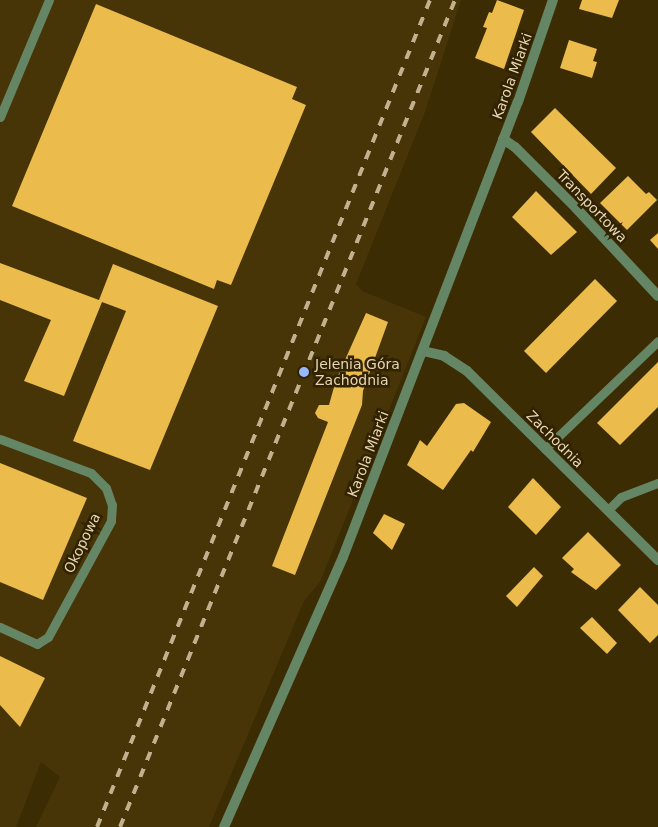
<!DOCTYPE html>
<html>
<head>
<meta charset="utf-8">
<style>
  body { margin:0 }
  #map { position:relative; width:658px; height:827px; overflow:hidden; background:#3c2c04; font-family:"DejaVu Sans",sans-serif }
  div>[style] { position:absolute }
  .built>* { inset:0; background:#473508 }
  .building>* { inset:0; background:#ebbb4b }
  .service>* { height:9px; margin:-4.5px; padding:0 4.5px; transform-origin:4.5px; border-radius:4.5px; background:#648665 }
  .minor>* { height:10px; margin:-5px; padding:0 5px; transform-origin:5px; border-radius:5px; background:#648665 }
  .rail>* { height:4px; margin-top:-2px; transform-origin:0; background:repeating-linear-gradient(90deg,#c2b18e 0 9px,transparent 0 18px) }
  .dots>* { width:14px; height:14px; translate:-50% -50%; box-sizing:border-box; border:2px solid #312200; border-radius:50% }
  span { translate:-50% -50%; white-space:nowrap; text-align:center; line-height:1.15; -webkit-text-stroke:5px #312200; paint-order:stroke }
  .street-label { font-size:14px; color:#e7d6b5 }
  .poi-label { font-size:14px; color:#e7d6b5 }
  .left { translate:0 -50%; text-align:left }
</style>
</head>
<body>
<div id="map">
  <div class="built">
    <i style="clip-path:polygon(0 0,461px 0,425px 112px,356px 284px,362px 291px,426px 317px,320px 582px,304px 601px,209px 827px,36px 827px,60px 777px,41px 762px,16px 827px,0 827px)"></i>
  </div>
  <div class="building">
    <i style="clip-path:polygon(497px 0,524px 10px,504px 69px,475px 58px,487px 28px,483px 27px,489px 12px,492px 13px)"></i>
    <i style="clip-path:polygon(582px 0,619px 0,612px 18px,579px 9px)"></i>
    <i style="clip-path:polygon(96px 4px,297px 87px,292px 99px,306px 105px,231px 285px,217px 280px,214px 289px,12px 206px)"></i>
    <i style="clip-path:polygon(569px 40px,597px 49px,593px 61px,597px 62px,592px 78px,560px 68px)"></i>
    <i style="clip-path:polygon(555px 108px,616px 168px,591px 194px,531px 132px)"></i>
    <i style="clip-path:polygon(628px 176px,646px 194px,649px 192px,657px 200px,627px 230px,600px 203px)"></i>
    <i style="clip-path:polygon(536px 191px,577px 232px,551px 255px,512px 217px)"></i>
    <i style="clip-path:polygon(658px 233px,658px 249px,650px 240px)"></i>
    <i style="clip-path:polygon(0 263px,99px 300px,113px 264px,218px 306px,150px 470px,73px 441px,126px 311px,102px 302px,64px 396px,24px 381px,51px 320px,0 300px)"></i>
    <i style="clip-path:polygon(595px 279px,617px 301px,546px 373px,524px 351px)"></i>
    <i style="clip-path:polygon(366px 313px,388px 322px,363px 391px,362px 405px,295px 575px,272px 566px,328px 422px,318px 418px,315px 413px,319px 405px,329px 405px,336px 380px)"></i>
    <i style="clip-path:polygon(658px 362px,658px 407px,620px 445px,597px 423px)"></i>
    <i style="clip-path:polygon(464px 403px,491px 422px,473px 452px,471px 450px,443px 490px,407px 465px,420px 440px,427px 446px,456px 404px)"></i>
    <i style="clip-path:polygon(0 463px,87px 498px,43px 600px,0 582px)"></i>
    <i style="clip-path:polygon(533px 478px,561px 507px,536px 535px,508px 507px)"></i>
    <i style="clip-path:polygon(384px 514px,405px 524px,392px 550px,373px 533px)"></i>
    <i style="clip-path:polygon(588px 532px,621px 565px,596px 590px,571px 572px,574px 569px,562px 558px)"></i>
    <i style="clip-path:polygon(534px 567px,543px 576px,517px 607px,506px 596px)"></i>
    <i style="clip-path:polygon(640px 587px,658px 605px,658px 635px,650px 643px,618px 610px)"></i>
    <i style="clip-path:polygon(592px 617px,617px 643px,607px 654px,580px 628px)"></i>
    <i style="clip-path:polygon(0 656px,45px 678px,20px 727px,0 705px)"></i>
  </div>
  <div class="service">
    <i style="left:0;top:117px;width:127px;rotate:-67.3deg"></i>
    <i style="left:0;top:439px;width:97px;rotate:20.5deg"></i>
    <i style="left:91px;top:473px;width:21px;rotate:45deg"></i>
    <i style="left:106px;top:488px;width:18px;rotate:71deg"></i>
    <i style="left:112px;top:505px;width:16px;rotate:94deg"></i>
    <i style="left:111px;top:521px;width:132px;rotate:118.5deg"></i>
    <i style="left:48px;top:637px;width:13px;rotate:148deg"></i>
    <i style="left:37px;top:644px;width:41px;rotate:-155.3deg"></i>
    <i style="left:545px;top:449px;width:156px;rotate:-43.7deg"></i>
    <i style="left:608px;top:510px;width:18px;rotate:-45deg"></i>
    <i style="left:621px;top:497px;width:40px;rotate:-21deg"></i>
  </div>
  <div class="minor">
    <i style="left:503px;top:139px;width:14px;rotate:34deg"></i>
    <i style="left:515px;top:147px;width:86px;rotate:45deg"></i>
    <i style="left:576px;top:208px;width:120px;rotate:47deg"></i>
    <i style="left:423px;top:351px;width:22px;rotate:13deg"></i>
    <i style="left:444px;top:356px;width:27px;rotate:33deg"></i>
    <i style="left:467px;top:371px;width:269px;rotate:44.7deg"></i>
    <i style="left:224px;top:827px;width:295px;rotate:-66.2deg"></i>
    <i style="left:343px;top:557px;width:487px;rotate:-69deg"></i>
    <i style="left:518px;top:102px;width:108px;rotate:-71.1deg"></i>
  </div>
  <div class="rail">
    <i style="left:97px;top:827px;width:892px;rotate:-68.07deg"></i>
    <i style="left:120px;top:827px;width:892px;rotate:-67.95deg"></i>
  </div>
  <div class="dots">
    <i style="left:304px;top:372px;background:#96b6fd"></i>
  </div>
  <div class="street-label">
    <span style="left:512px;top:76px;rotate:-70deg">Karola Miarki</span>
    <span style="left:592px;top:206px;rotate:46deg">Transportowa</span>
    <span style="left:555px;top:439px;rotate:45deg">Zachodnia</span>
    <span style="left:368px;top:454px;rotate:-69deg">Karola Miarki</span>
    <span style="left:82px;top:543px;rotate:-64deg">Okopowa</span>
  </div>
  <div class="poi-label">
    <span class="left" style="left:315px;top:372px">Jelenia Góra<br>Zachodnia</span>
  </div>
</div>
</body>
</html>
